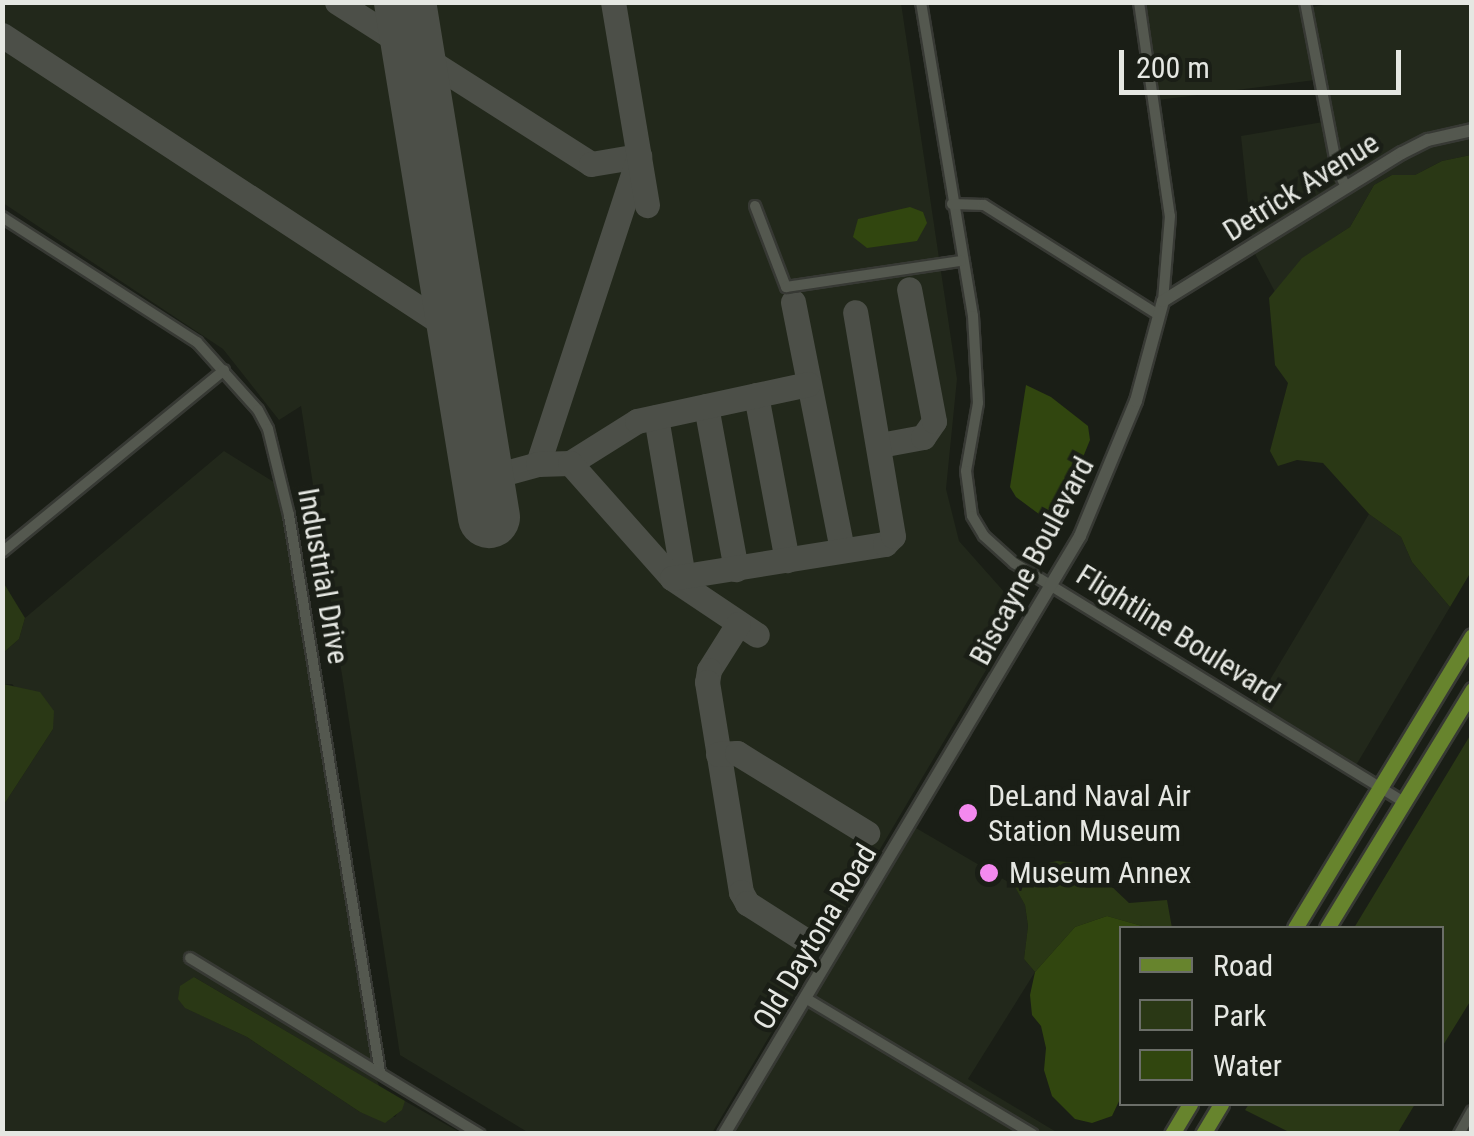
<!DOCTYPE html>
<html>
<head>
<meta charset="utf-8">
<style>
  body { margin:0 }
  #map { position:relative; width:1474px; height:1136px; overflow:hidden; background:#1a1e16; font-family:"Roboto Condensed",sans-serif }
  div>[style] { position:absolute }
  .built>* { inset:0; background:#22281b }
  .green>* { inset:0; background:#2a3815 }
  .water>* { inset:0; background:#31460f }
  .taxiway>* { height:25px; margin:-12.5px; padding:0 12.5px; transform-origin:12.5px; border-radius:12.5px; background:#4c4f48 }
  .runway>* { height:62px; margin:-31px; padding:0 31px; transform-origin:31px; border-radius:31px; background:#4c4f48 }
  .roads { filter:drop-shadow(2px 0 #373934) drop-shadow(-2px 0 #373934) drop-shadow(0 2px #373934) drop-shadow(0 -2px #373934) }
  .minor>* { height:10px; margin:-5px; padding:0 5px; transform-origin:5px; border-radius:5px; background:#54584f }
  .tertiary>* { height:12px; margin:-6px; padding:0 6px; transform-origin:6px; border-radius:6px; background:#54584f }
  .primary>* { height:15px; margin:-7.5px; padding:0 7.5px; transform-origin:7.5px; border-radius:7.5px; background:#67842d }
  .dots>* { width:28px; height:28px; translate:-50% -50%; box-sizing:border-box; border:5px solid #1a1e16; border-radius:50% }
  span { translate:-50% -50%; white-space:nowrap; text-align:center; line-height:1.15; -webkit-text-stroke:9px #1a1e16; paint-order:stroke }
  .street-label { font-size:30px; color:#e5e7e2 }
  .poi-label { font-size:30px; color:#e5e7e2 }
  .left { translate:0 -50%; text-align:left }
  .frame { position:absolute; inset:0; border:5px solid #e5e7e2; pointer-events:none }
  .legend { position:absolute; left:1119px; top:926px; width:325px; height:180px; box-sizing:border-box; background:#1a1e16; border:2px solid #6b6e68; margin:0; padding:12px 18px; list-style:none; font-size:30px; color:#e5e7e2 }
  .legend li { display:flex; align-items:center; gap:20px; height:50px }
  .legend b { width:50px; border:2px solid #6b6e68 }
  .scale { position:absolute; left:1119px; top:50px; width:282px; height:45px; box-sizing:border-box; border:5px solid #e5e7e2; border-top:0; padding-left:12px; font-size:30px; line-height:35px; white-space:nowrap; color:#e5e7e2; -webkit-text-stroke:8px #1a1e16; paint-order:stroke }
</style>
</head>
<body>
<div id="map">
  <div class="built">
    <i style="clip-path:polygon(1342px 2px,1471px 3px,1471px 125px,1348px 180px,1342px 167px,1311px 7px)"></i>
    <i style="clip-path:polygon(2px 3px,901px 3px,957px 379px,946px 489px,959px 541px,1021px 611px,712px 1133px,529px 1133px,400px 1055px,301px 406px,279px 420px,223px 349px,3px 203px)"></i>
    <i style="clip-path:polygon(1144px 3px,1300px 3px,1315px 80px,1158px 100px)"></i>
    <i style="clip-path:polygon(1323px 122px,1340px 185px,1252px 240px,1241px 136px)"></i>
    <i style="clip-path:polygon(1471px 135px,1471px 155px,1442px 161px,1415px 175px,1392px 175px,1374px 185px,1350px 227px,1303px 258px,1275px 292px,1254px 252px,1405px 157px,1431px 145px)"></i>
    <i style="clip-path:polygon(224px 451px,277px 484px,373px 1062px,279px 1006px,375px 1075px,379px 1086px,194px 977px,186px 1008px,247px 1037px,360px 1112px,395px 1117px,405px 1101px,461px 1133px,3px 1133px,3px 806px,53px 729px,12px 684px,3px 684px,3px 653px,19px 639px,25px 618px)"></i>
    <i style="clip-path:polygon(1369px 514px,1401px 537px,1412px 562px,1450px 607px,1355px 767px,1255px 705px)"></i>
    <i style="clip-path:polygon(916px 828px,1015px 886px,1025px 905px,1028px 926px,1024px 959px,1035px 972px,968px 1079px,1058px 1133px,1043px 1133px,814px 998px)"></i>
    <i style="clip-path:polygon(809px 1006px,1024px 1134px,731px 1134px)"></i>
  </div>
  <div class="green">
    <i style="clip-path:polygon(1471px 155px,1472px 570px,1450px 607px,1412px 562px,1401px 537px,1369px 514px,1323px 463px,1297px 460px,1278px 466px,1270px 451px,1288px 383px,1275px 365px,1269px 298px,1302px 258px,1350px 227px,1374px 185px,1392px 175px,1415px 175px,1442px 161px)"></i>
    <i style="clip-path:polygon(3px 582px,25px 618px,19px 639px,3px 653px)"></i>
    <i style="clip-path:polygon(3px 684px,40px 692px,54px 711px,53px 729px,3px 806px)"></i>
    <i style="clip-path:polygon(1471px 734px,1471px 1000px,1442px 1047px,1442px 928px,1354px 928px)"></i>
    <i style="clip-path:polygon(1057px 861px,1088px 864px,1129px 903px,1167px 900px,1172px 928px,1149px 928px,1107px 916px,1075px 927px,1035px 972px,1024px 959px,1028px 926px,1025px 905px,1015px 887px,1016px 881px,1040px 865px)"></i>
    <i style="clip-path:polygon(194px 977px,405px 1101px,402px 1110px,385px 1123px,360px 1112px,247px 1037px,185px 1008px,178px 999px,180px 986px)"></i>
    <i style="clip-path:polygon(1249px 1104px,1415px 1104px,1397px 1134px,1291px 1133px,1245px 1110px)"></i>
  </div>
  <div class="water">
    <i style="clip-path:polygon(910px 207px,923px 212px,927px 223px,917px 241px,867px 248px,853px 237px,858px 219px)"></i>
    <i style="clip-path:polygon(1026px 385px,1051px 397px,1088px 426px,1090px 440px,1055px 526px,1016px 497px,1010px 487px)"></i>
    <i style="clip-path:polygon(1107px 916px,1149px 928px,1122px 928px,1121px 1097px,1112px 1116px,1092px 1123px,1075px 1119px,1052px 1096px,1044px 1070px,1046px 1048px,1041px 1026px,1032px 1015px,1030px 995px,1035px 972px,1075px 927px)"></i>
  </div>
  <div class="taxiway">
    <i style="left:337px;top:2px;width:301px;rotate:32.5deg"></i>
    <i style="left:591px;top:164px;width:49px;rotate:-9.5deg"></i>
    <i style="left:639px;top:156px;width:324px;rotate:108.2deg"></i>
    <i style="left:538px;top:464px;width:57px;rotate:164.7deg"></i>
    <i style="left:613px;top:2px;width:206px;rotate:80.5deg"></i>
    <i style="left:2px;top:35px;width:548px;rotate:33.23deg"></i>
    <i style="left:793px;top:302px;width:252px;rotate:78.8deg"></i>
    <i style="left:756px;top:395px;width:168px;rotate:79.4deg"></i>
    <i style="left:706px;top:406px;width:166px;rotate:79.6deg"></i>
    <i style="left:656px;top:417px;width:162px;rotate:80.4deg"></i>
    <i style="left:880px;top:445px;width:44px;rotate:-10.5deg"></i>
    <i style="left:923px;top:437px;width:19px;rotate:-55deg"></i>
    <i style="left:934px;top:421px;width:134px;rotate:-100.7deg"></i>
    <i style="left:570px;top:463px;width:79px;rotate:-32.1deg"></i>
    <i style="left:637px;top:421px;width:175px;rotate:-12.2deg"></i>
    <i style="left:538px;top:464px;width:32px;rotate:-2deg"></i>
    <i style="left:570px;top:463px;width:154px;rotate:48.4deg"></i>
    <i style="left:672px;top:578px;width:102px;rotate:33.8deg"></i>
    <i style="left:672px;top:578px;width:216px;rotate:-9.1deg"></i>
    <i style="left:885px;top:544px;width:11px;rotate:-45deg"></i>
    <i style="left:893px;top:536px;width:227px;rotate:-99.6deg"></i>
    <i style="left:738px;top:624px;width:54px;rotate:122.2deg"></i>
    <i style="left:709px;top:670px;width:12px;rotate:99deg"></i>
    <i style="left:707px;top:682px;width:213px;rotate:80.8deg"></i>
    <i style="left:741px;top:892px;width:13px;rotate:61deg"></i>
    <i style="left:747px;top:903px;width:65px;rotate:32.5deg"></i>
    <i style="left:718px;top:754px;width:19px;rotate:-3deg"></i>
    <i style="left:737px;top:753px;width:153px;rotate:31.6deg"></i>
  </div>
  <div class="runway">
    <i style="left:405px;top:2px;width:522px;rotate:80.74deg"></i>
  </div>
  <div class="roads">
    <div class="minor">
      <i style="left:921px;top:2px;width:318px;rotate:80.6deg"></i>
      <i style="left:973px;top:316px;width:87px;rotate:86.7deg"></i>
      <i style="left:978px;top:403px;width:69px;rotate:100deg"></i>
      <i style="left:966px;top:471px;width:45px;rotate:82.4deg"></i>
      <i style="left:972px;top:516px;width:23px;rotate:59deg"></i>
      <i style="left:984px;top:536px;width:40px;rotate:42deg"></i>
      <i style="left:1014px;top:563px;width:457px;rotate:31.5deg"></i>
      <i style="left:1139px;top:2px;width:216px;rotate:81.8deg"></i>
      <i style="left:1170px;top:216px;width:85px;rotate:94.7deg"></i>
      <i style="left:1305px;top:2px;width:169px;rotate:79.1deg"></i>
      <i style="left:1337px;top:168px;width:21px;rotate:65deg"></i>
      <i style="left:952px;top:204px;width:32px;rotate:2deg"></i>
      <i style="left:984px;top:205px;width:204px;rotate:32.2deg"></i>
      <i style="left:755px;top:206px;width:87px;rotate:69.1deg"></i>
      <i style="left:786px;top:287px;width:177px;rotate:-8.5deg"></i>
      <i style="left:2px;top:217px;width:232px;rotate:32.7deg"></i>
      <i style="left:197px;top:342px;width:91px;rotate:48.1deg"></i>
      <i style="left:258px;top:410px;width:21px;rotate:62deg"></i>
      <i style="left:268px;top:429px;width:89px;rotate:76.3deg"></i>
      <i style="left:289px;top:515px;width:564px;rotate:80.72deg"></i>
      <i style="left:2px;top:552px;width:287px;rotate:-39.3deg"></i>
      <i style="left:190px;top:958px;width:339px;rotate:31.3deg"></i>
      <i style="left:807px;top:999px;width:263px;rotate:30.9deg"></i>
      <i style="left:1459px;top:1134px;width:26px;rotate:-61deg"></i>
    </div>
    <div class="tertiary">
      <i style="left:724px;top:1134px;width:696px;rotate:-59.23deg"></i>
      <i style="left:1080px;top:536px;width:146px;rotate:-67.5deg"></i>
      <i style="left:1136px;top:401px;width:104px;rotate:-74.9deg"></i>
      <i style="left:1163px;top:301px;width:281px;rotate:-31.8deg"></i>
      <i style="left:1402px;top:153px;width:29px;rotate:-27deg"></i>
      <i style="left:1428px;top:140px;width:45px;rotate:-12.8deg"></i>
    </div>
    <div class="primary">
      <i style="left:1295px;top:928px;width:341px;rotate:-58.8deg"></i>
      <i style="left:1327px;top:928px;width:279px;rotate:-58.6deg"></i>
      <i style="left:1172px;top:1134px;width:35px;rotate:-59deg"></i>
      <i style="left:1203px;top:1134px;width:35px;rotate:-59deg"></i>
    </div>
  </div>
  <div class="dots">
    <i style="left:968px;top:813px;background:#f489ef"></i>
    <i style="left:989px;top:873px;background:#f489ef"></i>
  </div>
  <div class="street-label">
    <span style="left:1301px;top:187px;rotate:-32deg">Detrick Avenue</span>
    <span style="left:1032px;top:561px;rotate:-62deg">Biscayne Boulevard</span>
    <span style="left:323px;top:576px;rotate:80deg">Industrial Drive</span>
    <span style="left:1178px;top:634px;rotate:32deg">Flightline Boulevard</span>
    <span style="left:815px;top:937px;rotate:-59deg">Old Daytona Road</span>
  </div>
  <div class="poi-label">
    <span class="left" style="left:988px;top:813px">DeLand Naval Air<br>Station Museum</span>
    <span class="left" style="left:1009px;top:873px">Museum Annex</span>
  </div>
  <div class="frame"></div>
  <ul class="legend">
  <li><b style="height:12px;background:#67842d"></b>Road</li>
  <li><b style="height:28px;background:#2a3815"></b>Park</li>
  <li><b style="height:28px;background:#31460f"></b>Water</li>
  </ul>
  <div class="scale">200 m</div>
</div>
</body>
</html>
